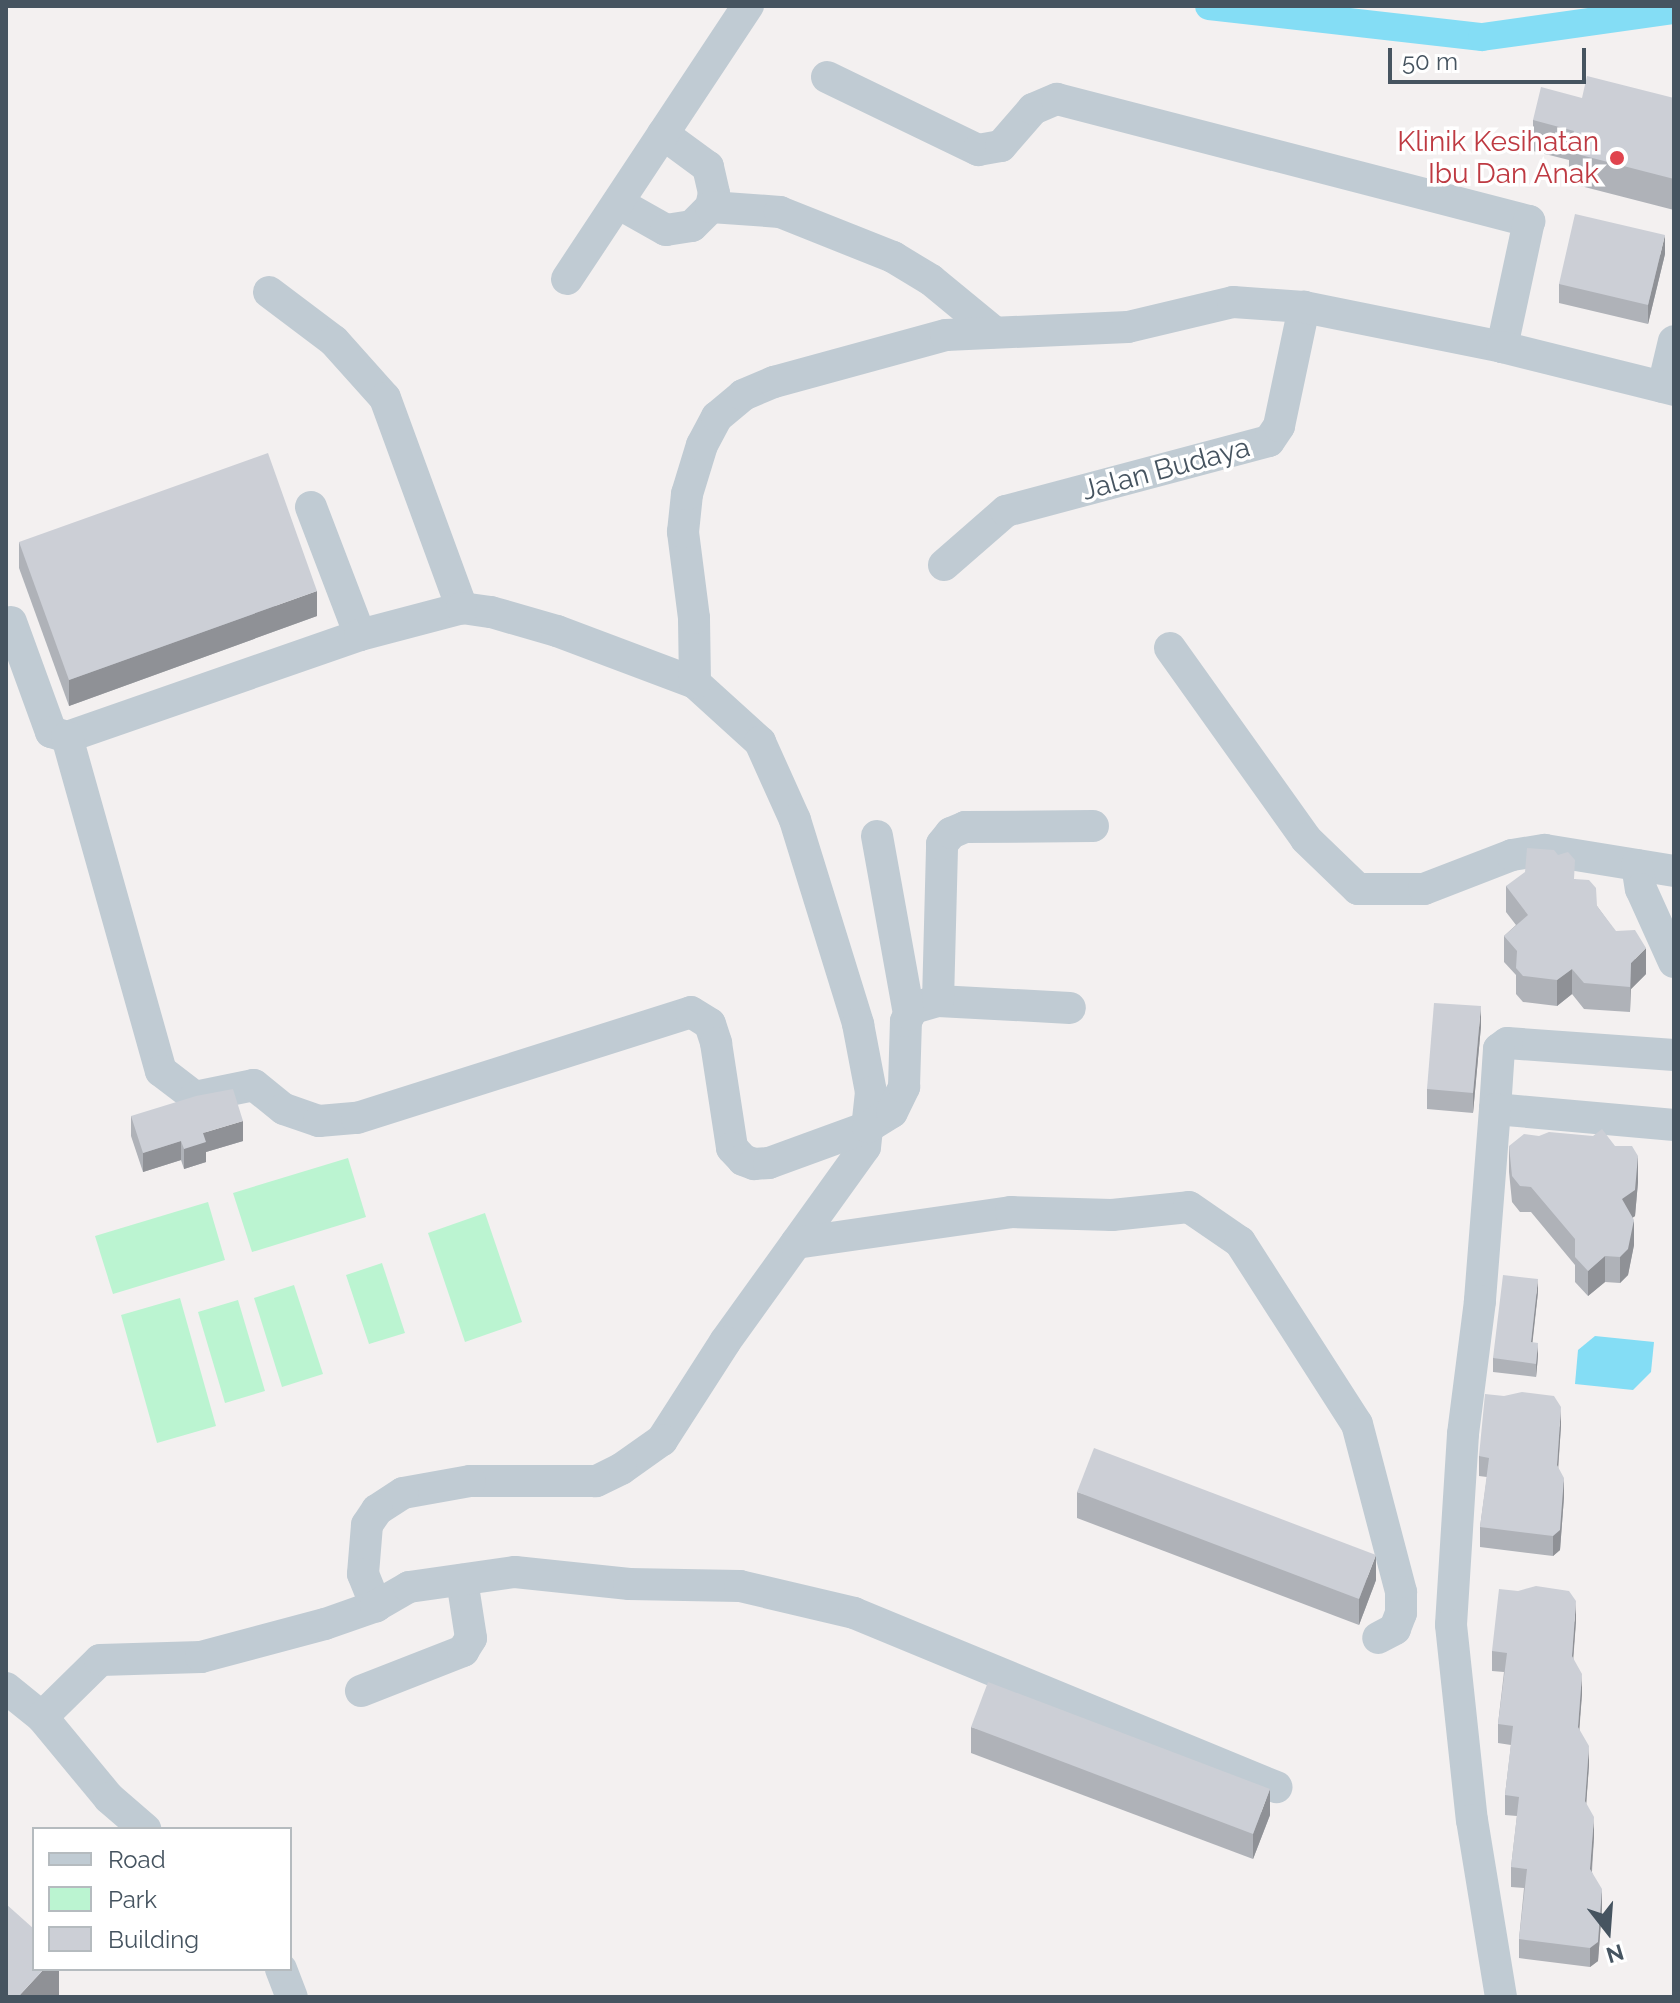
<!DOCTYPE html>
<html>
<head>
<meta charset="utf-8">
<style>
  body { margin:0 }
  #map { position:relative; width:1680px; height:2003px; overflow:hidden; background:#f3f0f0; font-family:Raleway,sans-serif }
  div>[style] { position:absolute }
  .green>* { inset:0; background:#bbf4d1 }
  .water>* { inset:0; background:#84ddf5 }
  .canal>* { height:28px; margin:-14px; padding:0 14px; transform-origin:14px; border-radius:14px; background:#84ddf5 }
  .minor>* { height:32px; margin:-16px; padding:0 16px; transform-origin:16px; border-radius:16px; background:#c0cbd3 }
  .wall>* { inset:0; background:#afb2b8 }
  .shaded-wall>* { inset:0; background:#8f9196 }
  .building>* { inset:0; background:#cccfd6 }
  .dots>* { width:22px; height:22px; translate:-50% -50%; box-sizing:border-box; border:4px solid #fff; border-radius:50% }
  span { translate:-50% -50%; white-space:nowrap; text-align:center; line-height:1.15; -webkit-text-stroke:7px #fff; paint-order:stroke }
  .health-label { font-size:28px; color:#be3a42 }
  .right { translate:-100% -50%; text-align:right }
  .street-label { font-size:28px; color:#465460 }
  .frame { position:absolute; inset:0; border:8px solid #465460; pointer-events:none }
  .legend { position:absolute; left:32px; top:1827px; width:260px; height:144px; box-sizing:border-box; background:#fff; border:2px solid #b5bbbf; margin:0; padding:10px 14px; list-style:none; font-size:24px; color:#465460 }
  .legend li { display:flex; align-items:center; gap:16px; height:40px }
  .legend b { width:40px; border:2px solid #b5bbbf }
  .north { position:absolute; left:1568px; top:1891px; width:80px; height:80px; -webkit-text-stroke:6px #fff; paint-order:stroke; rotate:163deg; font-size:22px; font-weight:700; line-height:32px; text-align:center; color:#465460 }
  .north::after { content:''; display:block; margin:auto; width:28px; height:36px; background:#465460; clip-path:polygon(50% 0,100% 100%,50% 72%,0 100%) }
  .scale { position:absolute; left:1388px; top:48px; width:198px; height:36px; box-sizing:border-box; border:4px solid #465460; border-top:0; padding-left:10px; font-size:24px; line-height:28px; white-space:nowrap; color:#465460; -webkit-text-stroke:6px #fff; paint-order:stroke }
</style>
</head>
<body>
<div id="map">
  <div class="green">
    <i style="clip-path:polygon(348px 1158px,366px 1217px,252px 1252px,233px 1193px)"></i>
    <i style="clip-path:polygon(208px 1202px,225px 1260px,113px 1294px,95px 1236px)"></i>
    <i style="clip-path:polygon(485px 1213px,522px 1322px,465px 1342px,428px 1233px)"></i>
    <i style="clip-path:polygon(382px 1263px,405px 1333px,369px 1344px,346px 1275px)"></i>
    <i style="clip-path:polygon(294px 1285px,323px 1374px,282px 1387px,254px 1298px)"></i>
    <i style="clip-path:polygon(180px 1298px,216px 1426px,157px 1443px,121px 1315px)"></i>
    <i style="clip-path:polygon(238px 1300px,265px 1391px,225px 1403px,198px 1312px)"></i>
  </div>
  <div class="water">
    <i style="clip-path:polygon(1595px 1336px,1654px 1342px,1651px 1372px,1633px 1390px,1575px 1384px,1578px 1350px)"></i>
  </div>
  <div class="canal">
    <i style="left:1209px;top:6px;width:275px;rotate:6.5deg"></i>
    <i style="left:1482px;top:37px;width:194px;rotate:-8deg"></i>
  </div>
  <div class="minor">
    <i style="left:827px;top:77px;width:168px;rotate:25.8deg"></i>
    <i style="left:978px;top:150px;width:23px;rotate:-10deg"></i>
    <i style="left:1001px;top:146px;width:49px;rotate:-49.1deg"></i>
    <i style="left:1033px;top:109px;width:26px;rotate:-23deg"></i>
    <i style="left:1057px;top:99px;width:488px;rotate:14.5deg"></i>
    <i style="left:1529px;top:221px;width:129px;rotate:102.1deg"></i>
    <i style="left:618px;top:203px;width:55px;rotate:29.4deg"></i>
    <i style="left:666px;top:230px;width:26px;rotate:-9deg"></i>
    <i style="left:692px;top:226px;width:27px;rotate:-45deg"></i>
    <i style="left:711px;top:207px;width:14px;rotate:-78deg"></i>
    <i style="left:714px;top:193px;width:27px;rotate:-103deg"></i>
    <i style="left:708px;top:167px;width:56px;rotate:-143.7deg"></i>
    <i style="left:711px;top:207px;width:69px;rotate:4.1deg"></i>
    <i style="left:780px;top:212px;width:122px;rotate:21.7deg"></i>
    <i style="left:893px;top:257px;width:44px;rotate:31.2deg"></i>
    <i style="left:931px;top:280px;width:82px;rotate:39.5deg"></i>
    <i style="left:567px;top:279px;width:328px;rotate:-56.5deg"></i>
    <i style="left:269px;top:292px;width:81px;rotate:37deg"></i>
    <i style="left:334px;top:341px;width:76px;rotate:48.2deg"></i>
    <i style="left:385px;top:398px;width:224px;rotate:69.9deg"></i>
    <i style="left:1663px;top:387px;width:47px;rotate:-76.6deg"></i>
    <i style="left:311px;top:507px;width:137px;rotate:69.1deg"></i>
    <i style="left:944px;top:565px;width:82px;rotate:-41.1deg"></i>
    <i style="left:1006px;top:511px;width:272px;rotate:-14.9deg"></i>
    <i style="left:1269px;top:441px;width:18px;rotate:-56deg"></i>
    <i style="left:1279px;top:426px;width:122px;rotate:-78.1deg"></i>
    <i style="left:11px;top:622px;width:117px;rotate:70deg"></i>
    <i style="left:51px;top:732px;width:17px;rotate:17deg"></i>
    <i style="left:67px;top:737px;width:310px;rotate:-19.2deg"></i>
    <i style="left:360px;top:635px;width:106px;rotate:-14.8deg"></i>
    <i style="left:462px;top:608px;width:29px;rotate:8deg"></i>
    <i style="left:491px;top:612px;width:69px;rotate:16.1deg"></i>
    <i style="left:557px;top:631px;width:147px;rotate:20.6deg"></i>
    <i style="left:695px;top:683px;width:88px;rotate:42.2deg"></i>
    <i style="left:760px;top:742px;width:85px;rotate:65.8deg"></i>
    <i style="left:795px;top:820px;width:214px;rotate:72.8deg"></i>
    <i style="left:858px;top:1024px;width:69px;rotate:79.2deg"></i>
    <i style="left:871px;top:1092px;width:55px;rotate:96.2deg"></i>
    <i style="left:865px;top:1147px;width:240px;rotate:125.7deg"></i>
    <i style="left:725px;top:1342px;width:117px;rotate:122.7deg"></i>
    <i style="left:662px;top:1440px;width:50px;rotate:144.7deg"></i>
    <i style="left:621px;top:1469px;width:28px;rotate:154deg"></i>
    <i style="left:596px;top:1481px;width:126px;rotate:180deg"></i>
    <i style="left:470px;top:1481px;width:68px;rotate:169.8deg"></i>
    <i style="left:403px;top:1493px;width:31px;rotate:147deg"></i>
    <i style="left:377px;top:1510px;width:18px;rotate:124deg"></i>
    <i style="left:367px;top:1525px;width:49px;rotate:94.7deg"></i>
    <i style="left:363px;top:1574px;width:35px;rotate:68deg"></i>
    <i style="left:1170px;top:648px;width:234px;rotate:54.5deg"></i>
    <i style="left:1306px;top:839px;width:72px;rotate:43.9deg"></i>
    <i style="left:1358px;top:889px;width:66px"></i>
    <i style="left:1424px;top:889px;width:94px;rotate:-21.1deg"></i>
    <i style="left:1512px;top:855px;width:33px;rotate:-9deg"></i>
    <i style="left:1545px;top:850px;width:131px;rotate:9.2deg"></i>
    <i style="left:695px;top:683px;width:65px;rotate:-90.9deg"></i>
    <i style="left:694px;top:618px;width:87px;rotate:-97.3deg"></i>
    <i style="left:683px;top:532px;width:38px;rotate:-84deg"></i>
    <i style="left:687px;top:494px;width:51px;rotate:-73deg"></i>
    <i style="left:702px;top:445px;width:32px;rotate:-62deg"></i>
    <i style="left:717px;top:417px;width:34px;rotate:-40deg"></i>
    <i style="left:743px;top:395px;width:34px;rotate:-23deg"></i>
    <i style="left:774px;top:382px;width:178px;rotate:-15.3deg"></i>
    <i style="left:946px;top:335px;width:182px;rotate:-2.5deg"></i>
    <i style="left:1128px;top:327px;width:108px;rotate:-13.4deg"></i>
    <i style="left:1233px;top:302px;width:71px;rotate:4deg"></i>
    <i style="left:1304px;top:307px;width:202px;rotate:11.4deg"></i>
    <i style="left:1502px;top:347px;width:177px;rotate:14deg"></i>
    <i style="left:67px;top:737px;width:347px;rotate:74.3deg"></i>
    <i style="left:161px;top:1071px;width:43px;rotate:37.4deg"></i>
    <i style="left:195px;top:1097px;width:60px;rotate:-11.5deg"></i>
    <i style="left:254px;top:1085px;width:38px;rotate:39deg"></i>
    <i style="left:284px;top:1109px;width:37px;rotate:19deg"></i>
    <i style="left:319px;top:1121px;width:38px;rotate:-5deg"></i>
    <i style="left:357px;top:1118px;width:350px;rotate:-17.6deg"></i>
    <i style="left:691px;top:1012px;width:22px;rotate:32deg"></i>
    <i style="left:710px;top:1024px;width:20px;rotate:72deg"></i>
    <i style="left:716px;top:1043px;width:106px;rotate:81.3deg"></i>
    <i style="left:732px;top:1148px;width:16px;rotate:47deg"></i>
    <i style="left:743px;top:1160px;width:12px;rotate:20deg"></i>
    <i style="left:754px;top:1164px;width:15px;rotate:-4deg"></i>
    <i style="left:769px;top:1163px;width:105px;rotate:-20deg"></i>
    <i style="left:868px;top:1127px;width:28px;rotate:-32deg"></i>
    <i style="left:892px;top:1112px;width:28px;rotate:-64deg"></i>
    <i style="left:904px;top:1087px;width:66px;rotate:-88.3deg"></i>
    <i style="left:906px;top:1021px;width:15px;rotate:-62deg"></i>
    <i style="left:913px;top:1008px;width:26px;rotate:-16deg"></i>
    <i style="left:938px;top:1001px;width:132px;rotate:3deg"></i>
    <i style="left:877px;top:836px;width:181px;rotate:79.8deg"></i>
    <i style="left:1637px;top:865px;width:24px;rotate:81deg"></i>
    <i style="left:1641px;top:889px;width:80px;rotate:65.7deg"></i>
    <i style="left:938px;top:1001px;width:157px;rotate:-88.5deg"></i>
    <i style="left:942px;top:844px;width:14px;rotate:-51deg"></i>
    <i style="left:951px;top:833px;width:15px;rotate:-23deg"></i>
    <i style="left:965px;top:827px;width:128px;rotate:-0.4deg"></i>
    <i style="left:1674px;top:1055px;width:167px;rotate:-175.9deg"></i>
    <i style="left:1507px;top:1043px;width:10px;rotate:143deg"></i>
    <i style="left:1499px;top:1049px;width:60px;rotate:93.8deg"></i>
    <i style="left:1495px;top:1109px;width:180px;rotate:5.1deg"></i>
    <i style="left:1495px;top:1109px;width:193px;rotate:94.5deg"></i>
    <i style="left:1480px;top:1301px;width:134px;rotate:97.3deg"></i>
    <i style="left:1463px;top:1434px;width:191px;rotate:93.6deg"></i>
    <i style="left:1451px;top:1625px;width:196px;rotate:83.9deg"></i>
    <i style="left:1472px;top:1820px;width:179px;rotate:80.7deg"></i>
    <i style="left:796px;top:1243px;width:217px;rotate:-8.2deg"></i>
    <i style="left:1011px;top:1212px;width:101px;rotate:1.7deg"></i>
    <i style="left:1112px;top:1215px;width:77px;rotate:-5.9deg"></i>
    <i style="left:1189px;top:1207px;width:62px;rotate:34.5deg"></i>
    <i style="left:1240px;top:1242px;width:216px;rotate:57.3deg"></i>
    <i style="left:1357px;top:1424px;width:174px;rotate:75.3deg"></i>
    <i style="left:1401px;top:1592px;width:21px;rotate:90deg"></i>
    <i style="left:1401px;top:1613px;width:17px;rotate:111deg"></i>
    <i style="left:1395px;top:1629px;width:19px;rotate:152deg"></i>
    <i style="left:6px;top:1688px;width:46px;rotate:38.9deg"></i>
    <i style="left:42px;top:1717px;width:105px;rotate:50.4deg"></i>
    <i style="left:109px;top:1798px;width:48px;rotate:40.7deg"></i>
    <i style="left:361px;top:1691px;width:110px;rotate:-21.4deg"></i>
    <i style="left:463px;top:1651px;width:15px;rotate:-58deg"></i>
    <i style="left:471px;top:1638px;width:59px;rotate:-98.8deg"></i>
    <i style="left:42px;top:1717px;width:81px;rotate:-44.5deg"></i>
    <i style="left:100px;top:1660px;width:101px;rotate:-1.7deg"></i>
    <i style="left:201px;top:1657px;width:128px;rotate:-14.9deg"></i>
    <i style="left:325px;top:1624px;width:54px;rotate:-19.4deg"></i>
    <i style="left:376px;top:1606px;width:38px;rotate:-30deg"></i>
    <i style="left:409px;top:1587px;width:107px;rotate:-8.1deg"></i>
    <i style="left:515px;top:1572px;width:115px;rotate:6deg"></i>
    <i style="left:629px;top:1584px;width:111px;rotate:1deg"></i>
    <i style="left:740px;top:1586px;width:117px;rotate:13.3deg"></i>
    <i style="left:854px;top:1613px;width:457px;rotate:22.4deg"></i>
    <i style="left:281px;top:1969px;width:30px;rotate:69deg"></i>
  </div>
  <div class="wall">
    <i style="clip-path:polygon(1582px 98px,1674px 98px,1674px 210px,1569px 183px,1569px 160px,1533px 151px,1533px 120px)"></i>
    <i style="clip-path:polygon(1665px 254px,1648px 324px,1559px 303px,1559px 284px)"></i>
    <i style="clip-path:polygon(19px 542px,317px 616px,69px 706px,19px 568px)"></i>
    <i style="clip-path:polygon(1575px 879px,1597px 906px,1646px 974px,1631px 989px,1630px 1012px,1584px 1009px,1572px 994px,1557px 1006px,1523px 1002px,1516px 994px,1516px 975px,1504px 962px,1504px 936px,1516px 925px,1506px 912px,1506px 886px)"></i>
    <i style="clip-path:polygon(1481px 1026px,1473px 1113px,1427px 1109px,1427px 1089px)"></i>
    <i style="clip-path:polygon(131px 1116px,243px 1141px,206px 1152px,206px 1162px,184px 1169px,181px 1160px,143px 1172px,131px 1136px)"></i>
    <i style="clip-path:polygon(1509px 1146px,1638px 1182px,1635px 1216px,1632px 1218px,1634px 1245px,1628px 1275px,1620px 1283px,1605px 1282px,1588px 1296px,1575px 1282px,1575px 1265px,1531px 1212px,1520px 1212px,1512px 1202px,1509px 1172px)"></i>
    <i style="clip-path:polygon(1538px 1292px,1532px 1343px,1538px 1356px,1536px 1377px,1493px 1372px,1493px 1358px)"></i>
    <i style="clip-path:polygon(1561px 1426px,1558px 1467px,1564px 1497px,1560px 1550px,1553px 1556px,1480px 1547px,1480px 1527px,1487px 1477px,1479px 1476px,1479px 1456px)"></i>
    <i style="clip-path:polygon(1077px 1492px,1376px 1580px,1359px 1625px,1077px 1518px)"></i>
    <i style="clip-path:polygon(1576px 1621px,1573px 1658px,1582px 1694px,1579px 1729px,1589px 1765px,1586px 1804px,1594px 1837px,1592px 1872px,1602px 1909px,1598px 1961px,1590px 1967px,1519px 1958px,1519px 1939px,1524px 1888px,1511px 1887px,1511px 1867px,1517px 1816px,1505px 1815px,1505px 1795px,1511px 1745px,1498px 1743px,1498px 1724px,1504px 1672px,1492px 1671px,1492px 1651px)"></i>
    <i style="clip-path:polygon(971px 1727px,1270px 1815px,1253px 1859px,971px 1753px)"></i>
  </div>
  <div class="shaded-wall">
    <i style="clip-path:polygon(1665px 235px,1665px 254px,1648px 324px,1648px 305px)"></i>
    <i style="clip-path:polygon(317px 591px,317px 616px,69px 706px,69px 680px)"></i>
    <i style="clip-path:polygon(1646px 948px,1646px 974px,1631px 989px,1630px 1012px,1631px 963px)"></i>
    <i style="clip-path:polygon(1572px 969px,1572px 994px,1557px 1006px,1557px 980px)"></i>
    <i style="clip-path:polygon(1481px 1006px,1481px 1026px,1473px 1113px,1473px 1093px)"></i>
    <i style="clip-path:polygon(243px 1121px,243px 1141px,206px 1152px,206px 1162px,184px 1169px,184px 1149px,203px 1133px)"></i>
    <i style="clip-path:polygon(181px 1141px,181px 1160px,143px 1172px,143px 1153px)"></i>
    <i style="clip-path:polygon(1638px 1156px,1638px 1182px,1635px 1216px,1622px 1225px,1622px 1199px)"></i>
    <i style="clip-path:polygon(1634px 1220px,1634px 1245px,1628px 1275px,1620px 1283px,1620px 1257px)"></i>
    <i style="clip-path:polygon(1605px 1256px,1605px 1282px,1588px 1296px,1588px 1271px)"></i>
    <i style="clip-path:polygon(1538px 1279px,1538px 1292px,1531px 1356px,1531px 1342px)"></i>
    <i style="clip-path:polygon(1538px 1343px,1538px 1356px,1536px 1377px,1536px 1364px)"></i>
    <i style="clip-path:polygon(1561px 1407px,1561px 1426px,1557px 1485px,1557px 1465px)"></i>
    <i style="clip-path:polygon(1564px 1478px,1564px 1497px,1560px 1550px,1553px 1556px,1553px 1536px)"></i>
    <i style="clip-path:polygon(1376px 1555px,1376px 1580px,1359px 1625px,1359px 1599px)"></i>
    <i style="clip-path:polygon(1576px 1601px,1576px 1621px,1572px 1676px,1572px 1656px)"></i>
    <i style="clip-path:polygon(1582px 1674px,1582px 1694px,1578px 1747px,1578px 1727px)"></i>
    <i style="clip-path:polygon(1589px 1746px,1589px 1765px,1585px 1821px,1585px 1801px)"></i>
    <i style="clip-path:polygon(1270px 1789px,1270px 1815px,1253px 1859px,1253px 1834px)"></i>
    <i style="clip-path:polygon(1594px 1817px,1594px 1837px,1590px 1889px,1590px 1869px)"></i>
    <i style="clip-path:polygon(1602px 1889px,1602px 1909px,1598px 1961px,1590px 1967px,1590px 1948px)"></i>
    <i style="clip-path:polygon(44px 1969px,59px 1969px,59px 1997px,18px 1997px)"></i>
  </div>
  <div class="building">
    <i style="clip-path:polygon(1587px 76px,1674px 98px,1674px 179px,1569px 152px,1574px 131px,1533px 120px,1541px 87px,1582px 98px)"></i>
    <i style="clip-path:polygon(1575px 214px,1665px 235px,1648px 305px,1559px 284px)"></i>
    <i style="clip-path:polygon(268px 453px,317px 591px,69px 680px,19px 542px)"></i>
    <i style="clip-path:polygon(1527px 848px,1554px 850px,1558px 855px,1568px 852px,1575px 860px,1574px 879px,1589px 880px,1596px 888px,1597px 906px,1616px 931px,1635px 930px,1646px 948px,1631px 963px,1630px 987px,1584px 983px,1572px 969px,1557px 980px,1523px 976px,1516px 968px,1517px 951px,1504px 936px,1528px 915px,1506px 886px,1525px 872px)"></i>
    <i style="clip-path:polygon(1434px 1003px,1481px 1006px,1473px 1093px,1427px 1089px)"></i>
    <i style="clip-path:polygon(233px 1089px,243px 1121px,203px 1133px,206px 1142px,184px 1149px,181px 1141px,143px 1153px,131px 1116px,196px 1096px)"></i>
    <i style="clip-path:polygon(1602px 1129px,1615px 1146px,1632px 1146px,1638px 1156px,1635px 1190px,1622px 1199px,1634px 1220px,1628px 1249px,1620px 1257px,1605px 1256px,1588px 1271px,1575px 1257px,1575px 1239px,1531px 1187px,1520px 1186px,1512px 1176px,1509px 1146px,1524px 1134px,1539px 1136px,1549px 1132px,1593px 1136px)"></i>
    <i style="clip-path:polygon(1503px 1275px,1538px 1279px,1531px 1342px,1538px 1343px,1536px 1364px,1493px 1358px)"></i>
    <i style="clip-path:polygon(1522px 1392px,1554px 1396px,1561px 1407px,1557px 1465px,1564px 1478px,1560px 1530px,1553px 1536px,1480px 1527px,1489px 1458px,1479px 1456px,1485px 1394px,1504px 1396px)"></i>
    <i style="clip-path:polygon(1094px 1448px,1376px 1555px,1359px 1599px,1077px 1492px)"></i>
    <i style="clip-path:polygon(1536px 1586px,1569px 1591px,1576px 1601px,1572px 1656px,1582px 1674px,1578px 1727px,1589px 1746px,1585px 1801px,1594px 1817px,1590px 1869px,1602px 1889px,1598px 1942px,1590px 1948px,1519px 1939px,1527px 1869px,1511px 1867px,1519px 1797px,1505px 1795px,1513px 1726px,1498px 1724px,1507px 1653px,1492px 1651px,1499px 1589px,1518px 1591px)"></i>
    <i style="clip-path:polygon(988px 1682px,1270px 1789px,1253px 1834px,971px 1727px)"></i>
    <i style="clip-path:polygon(6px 1904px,34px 1929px,34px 1969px,44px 1969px,18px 1997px,6px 1997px)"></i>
  </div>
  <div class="dots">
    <i style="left:1617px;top:158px;background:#e0444e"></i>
  </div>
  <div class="health-label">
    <span class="right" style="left:1599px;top:158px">Klinik Kesihatan<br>Ibu Dan Anak</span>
  </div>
  <div class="street-label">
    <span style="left:1166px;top:469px;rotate:-15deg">Jalan Budaya</span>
  </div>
  <div class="frame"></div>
  <ul class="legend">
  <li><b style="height:10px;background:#c0cbd3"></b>Road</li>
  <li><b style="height:22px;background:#bbf4d1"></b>Park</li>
  <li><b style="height:22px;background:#cccfd6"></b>Building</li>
  </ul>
  <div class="north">N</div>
  <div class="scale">50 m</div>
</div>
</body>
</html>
